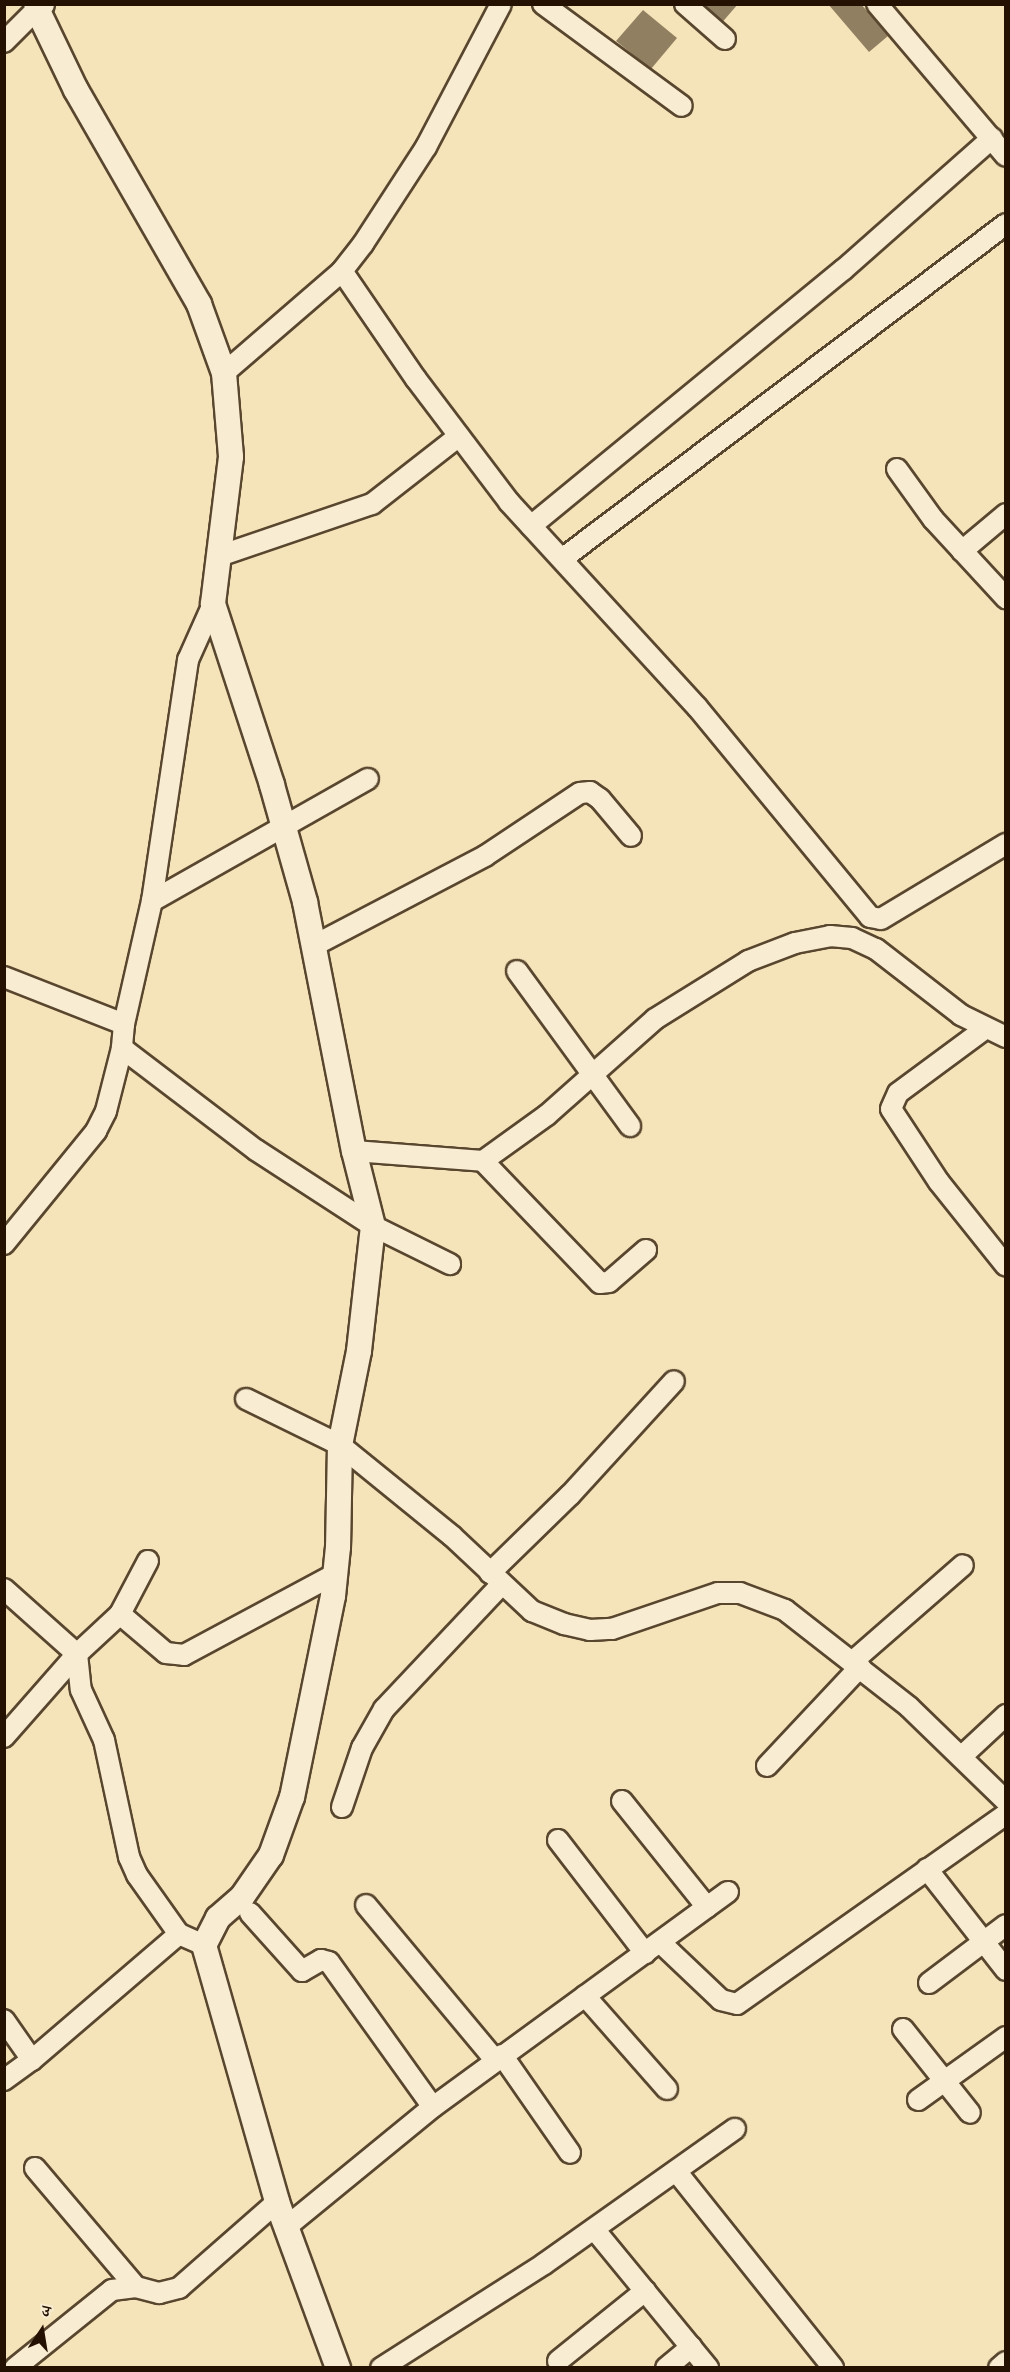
<!DOCTYPE html>
<html>
<head>
<meta charset="utf-8">
<style>
  body { margin:0 }
  #map { position:relative; width:1010px; height:2372px; overflow:hidden; background:#f5e4b9; font-family:"Old Standard TT","Noto Serif Devanagari",serif }
  div>[style] { position:absolute }
  .building>* { inset:0; background:#917f61 }
  .roads { filter:drop-shadow(2px 0 #59462f) drop-shadow(-2px 0 #59462f) drop-shadow(0 2px #59462f) drop-shadow(0 -2px #59462f) }
  .minor>* { height:20px; margin:-10px; padding:0 10px; transform-origin:10px; border-radius:10px; background:#f8edd2 }
  .tertiary>* { height:24px; margin:-12px; padding:0 12px; transform-origin:12px; border-radius:12px; background:#f8edd2 }
  span { translate:-50% -50%; white-space:nowrap; text-align:center; line-height:1.15; -webkit-text-stroke:5px #f8edd2; paint-order:stroke }
  .frame { position:absolute; inset:0; border:6px solid #251101; pointer-events:none }
  .north { position:absolute; left:12px; top:2300px; width:60px; height:60px; -webkit-text-stroke:4px #f8edd2; paint-order:stroke; rotate:12deg; font-size:16px; font-weight:700; line-height:24px; text-align:center; color:#251101 }
  .north::after { content:''; display:block; margin:auto; width:21px; height:27px; background:#251101; clip-path:polygon(50% 0,100% 100%,50% 72%,0 100%) }
</style>
</head>
<body>
<div id="map">
  <div class="building">
    <i style="clip-path:polygon(694px 4px,738px 4px,719px 26px)"></i>
    <i style="clip-path:polygon(828px 4px,861px 4px,888px 36px,869px 52px)"></i>
    <i style="clip-path:polygon(643px 10px,677px 38px,651px 69px,616px 41px)"></i>
  </div>
  <div class="roads">
    <div class="minor">
      <i style="left:543px;top:4px;width:172px;rotate:36.3deg"></i>
      <i style="left:685px;top:4px;width:53px;rotate:41.2deg"></i>
      <i style="left:877px;top:4px;width:199px;rotate:49.7deg"></i>
      <i style="left:4px;top:42px;width:47px;rotate:-45deg"></i>
      <i style="left:37px;top:9px;width:6px;rotate:-121deg"></i>
      <i style="left:342px;top:271px;width:131px;rotate:55.6deg"></i>
      <i style="left:416px;top:379px;width:154px;rotate:52.9deg"></i>
      <i style="left:509px;top:502px;width:278px;rotate:47.5deg"></i>
      <i style="left:697px;top:707px;width:272px;rotate:50.5deg"></i>
      <i style="left:870px;top:917px;width:11px;rotate:10deg"></i>
      <i style="left:881px;top:919px;width:146px;rotate:-31deg"></i>
      <i style="left:224px;top:373px;width:156px;rotate:-40.8deg"></i>
      <i style="left:342px;top:271px;width:34px;rotate:-52deg"></i>
      <i style="left:363px;top:244px;width:116px;rotate:-57deg"></i>
      <i style="left:426px;top:147px;width:161px;rotate:-62.3deg"></i>
      <i style="left:897px;top:469px;width:62px;rotate:54.2deg"></i>
      <i style="left:933px;top:519px;width:108px;rotate:47.3deg"></i>
      <i style="left:531px;top:526px;width:404px;rotate:-39.4deg"></i>
      <i style="left:843px;top:270px;width:199px;rotate:-41.5deg"></i>
      <i style="left:962px;top:551px;width:57px;rotate:-40.1deg"></i>
      <i style="left:219px;top:556px;width:162px;rotate:-18.8deg"></i>
      <i style="left:372px;top:504px;width:110px;rotate:-38deg"></i>
      <i style="left:562px;top:559px;width:556px;rotate:-37.03deg"></i>
      <i style="left:152px;top:901px;width:248px;rotate:-29.5deg"></i>
      <i style="left:315px;top:945px;width:192px;rotate:-27.6deg"></i>
      <i style="left:485px;top:856px;width:114px;rotate:-33.6deg"></i>
      <i style="left:580px;top:793px;width:10px;rotate:-6deg"></i>
      <i style="left:590px;top:792px;width:12px;rotate:35deg"></i>
      <i style="left:600px;top:799px;width:48px;rotate:50deg"></i>
      <i style="left:517px;top:971px;width:192px;rotate:53.9deg"></i>
      <i style="left:4px;top:977px;width:129px;rotate:21.4deg"></i>
      <i style="left:124px;top:1024px;width:24px;rotate:95deg"></i>
      <i style="left:122px;top:1048px;width:168px;rotate:37.3deg"></i>
      <i style="left:256px;top:1150px;width:140px;rotate:33deg"></i>
      <i style="left:373px;top:1226px;width:86px;rotate:26.3deg"></i>
      <i style="left:124px;top:1024px;width:126px;rotate:-77.2deg"></i>
      <i style="left:152px;top:901px;width:244px;rotate:-81.5deg"></i>
      <i style="left:188px;top:660px;width:61px;rotate:-65.9deg"></i>
      <i style="left:986px;top:1028px;width:109px;rotate:143.5deg"></i>
      <i style="left:898px;top:1093px;width:17px;rotate:114deg"></i>
      <i style="left:891px;top:1109px;width:87px;rotate:56.7deg"></i>
      <i style="left:939px;top:1182px;width:107px;rotate:51.4deg"></i>
      <i style="left:354px;top:1151px;width:129px;rotate:4.4deg"></i>
      <i style="left:483px;top:1161px;width:169px;rotate:46.2deg"></i>
      <i style="left:600px;top:1283px;width:9px;rotate:-6deg"></i>
      <i style="left:609px;top:1282px;width:49px;rotate:-40.9deg"></i>
      <i style="left:483px;top:1161px;width:79px;rotate:-35.7deg"></i>
      <i style="left:547px;top:1115px;width:144px;rotate:-41.6deg"></i>
      <i style="left:655px;top:1019px;width:110px;rotate:-31.9deg"></i>
      <i style="left:748px;top:961px;width:50px;rotate:-21deg"></i>
      <i style="left:795px;top:943px;width:36px;rotate:-11deg"></i>
      <i style="left:830px;top:936px;width:22px;rotate:5deg"></i>
      <i style="left:852px;top:938px;width:26px;rotate:25deg"></i>
      <i style="left:876px;top:949px;width:108px;rotate:37.8deg"></i>
      <i style="left:961px;top:1015px;width:50px;rotate:26.1deg"></i>
      <i style="left:4px;top:1244px;width:146px;rotate:-50.8deg"></i>
      <i style="left:96px;top:1131px;width:22px;rotate:-63deg"></i>
      <i style="left:106px;top:1111px;width:65px;rotate:-75.7deg"></i>
      <i style="left:246px;top:1399px;width:105px;rotate:26.1deg"></i>
      <i style="left:340px;top:1445px;width:144px;rotate:39.1deg"></i>
      <i style="left:452px;top:1536px;width:110px;rotate:43.2deg"></i>
      <i style="left:532px;top:1611px;width:35px;rotate:22deg"></i>
      <i style="left:564px;top:1624px;width:27px;rotate:13deg"></i>
      <i style="left:590px;top:1630px;width:22px;rotate:-3deg"></i>
      <i style="left:612px;top:1629px;width:112px;rotate:-18.8deg"></i>
      <i style="left:718px;top:1593px;width:22px"></i>
      <i style="left:740px;top:1593px;width:48px;rotate:20.7deg"></i>
      <i style="left:785px;top:1610px;width:157px;rotate:38deg"></i>
      <i style="left:909px;top:1707px;width:135px;rotate:44.1deg"></i>
      <i style="left:490px;top:1573px;width:112px;rotate:-44.3deg"></i>
      <i style="left:570px;top:1495px;width:154px;rotate:-47.6deg"></i>
      <i style="left:4px;top:1589px;width:98px;rotate:41.7deg"></i>
      <i style="left:77px;top:1654px;width:36px;rotate:84deg"></i>
      <i style="left:81px;top:1690px;width:55px;rotate:65.3deg"></i>
      <i style="left:104px;top:1740px;width:120px;rotate:77.9deg"></i>
      <i style="left:129px;top:1857px;width:20px;rotate:66deg"></i>
      <i style="left:137px;top:1875px;width:72px;rotate:54.6deg"></i>
      <i style="left:179px;top:1934px;width:27px;rotate:24deg"></i>
      <i style="left:120px;top:1614px;width:60px;rotate:40.3deg"></i>
      <i style="left:166px;top:1653px;width:18px;rotate:6deg"></i>
      <i style="left:184px;top:1655px;width:171px;rotate:-28.2deg"></i>
      <i style="left:852px;top:1662px;width:147px;rotate:-41.1deg"></i>
      <i style="left:4px;top:1737px;width:111px;rotate:-48.7deg"></i>
      <i style="left:77px;top:1654px;width:59px;rotate:-42.9deg"></i>
      <i style="left:120px;top:1614px;width:60px;rotate:-62.2deg"></i>
      <i style="left:961px;top:1757px;width:62px;rotate:-43deg"></i>
      <i style="left:767px;top:1766px;width:136px;rotate:-46.8deg"></i>
      <i style="left:622px;top:1801px;width:136px;rotate:51.3deg"></i>
      <i style="left:342px;top:1807px;width:62px;rotate:-71.3deg"></i>
      <i style="left:362px;top:1748px;width:45px;rotate:-60.6deg"></i>
      <i style="left:384px;top:1709px;width:172px;rotate:-46.7deg"></i>
      <i style="left:558px;top:1840px;width:143px;rotate:52.4deg"></i>
      <i style="left:927px;top:1869px;width:128px;rotate:52deg"></i>
      <i style="left:366px;top:1905px;width:202px;rotate:50.2deg"></i>
      <i style="left:250px;top:1913px;width:78px;rotate:48.1deg"></i>
      <i style="left:302px;top:1971px;width:22px;rotate:-30deg"></i>
      <i style="left:321px;top:1960px;width:8px;rotate:14deg"></i>
      <i style="left:329px;top:1962px;width:178px;rotate:54.4deg"></i>
      <i style="left:662px;top:1944px;width:81px;rotate:43.5deg"></i>
      <i style="left:721px;top:2000px;width:16px;rotate:14deg"></i>
      <i style="left:737px;top:2004px;width:329px;rotate:-35.2deg"></i>
      <i style="left:929px;top:1983px;width:96px;rotate:-37deg"></i>
      <i style="left:585px;top:1996px;width:124px;rotate:48.6deg"></i>
      <i style="left:4px;top:2020px;width:49px;rotate:55deg"></i>
      <i style="left:32px;top:2060px;width:194px;rotate:-40.6deg"></i>
      <i style="left:903px;top:2029px;width:107px;rotate:51.4deg"></i>
      <i style="left:502px;top:2055px;width:119px;rotate:55.2deg"></i>
      <i style="left:4px;top:2080px;width:34px;rotate:-36deg"></i>
      <i style="left:918px;top:2100px;width:108px;rotate:-35.6deg"></i>
      <i style="left:35px;top:2168px;width:156px;rotate:49.7deg"></i>
      <i style="left:676px;top:2171px;width:252px;rotate:51.4deg"></i>
      <i style="left:285px;top:2228px;width:191px;rotate:-39.3deg"></i>
      <i style="left:433px;top:2107px;width:365px;rotate:-36.1deg"></i>
      <i style="left:594px;top:2229px;width:180px;rotate:50.6deg"></i>
      <i style="left:558px;top:2361px;width:112px;rotate:-38.8deg"></i>
      <i style="left:15px;top:2368px;width:124px;rotate:-38.8deg"></i>
      <i style="left:112px;top:2290px;width:24px;rotate:-7deg"></i>
      <i style="left:136px;top:2287px;width:24px;rotate:15deg"></i>
      <i style="left:159px;top:2293px;width:21px;rotate:-14deg"></i>
      <i style="left:179px;top:2288px;width:130px;rotate:-41.3deg"></i>
      <i style="left:381px;top:2368px;width:193px;rotate:-32.5deg"></i>
      <i style="left:544px;top:2264px;width:234px;rotate:-35.3deg"></i>
      <i style="left:666px;top:2368px;width:33px;rotate:-40deg"></i>
      <i style="left:999px;top:2368px;width:9px;rotate:-41deg"></i>
    </div>
    <div class="tertiary">
      <i style="left:42px;top:4px;width:7px;rotate:135deg"></i>
      <i style="left:37px;top:9px;width:90px;rotate:64.3deg"></i>
      <i style="left:76px;top:90px;width:247px;rotate:60.1deg"></i>
      <i style="left:199px;top:304px;width:73px;rotate:70.1deg"></i>
      <i style="left:224px;top:373px;width:84px;rotate:85.2deg"></i>
      <i style="left:231px;top:457px;width:148px;rotate:97deg"></i>
      <i style="left:213px;top:604px;width:190px;rotate:71.9deg"></i>
      <i style="left:272px;top:785px;width:122px;rotate:74.2deg"></i>
      <i style="left:305px;top:902px;width:254px;rotate:78.9deg"></i>
      <i style="left:354px;top:1151px;width:77px;rotate:75.8deg"></i>
      <i style="left:373px;top:1226px;width:126px;rotate:96.4deg"></i>
      <i style="left:359px;top:1351px;width:96px;rotate:101.4deg"></i>
      <i style="left:340px;top:1445px;width:102px;rotate:91.1deg"></i>
      <i style="left:338px;top:1547px;width:49px;rotate:95.8deg"></i>
      <i style="left:333px;top:1596px;width:205px;rotate:101.5deg"></i>
      <i style="left:292px;top:1797px;width:62px;rotate:109.9deg"></i>
      <i style="left:271px;top:1855px;width:51px;rotate:124.6deg"></i>
      <i style="left:242px;top:1897px;width:32px;rotate:139deg"></i>
      <i style="left:218px;top:1918px;width:30px;rotate:117deg"></i>
      <i style="left:204px;top:1945px;width:267px;rotate:74.1deg"></i>
      <i style="left:277px;top:2202px;width:177px;rotate:69.8deg"></i>
    </div>
  </div>
  <div class="frame"></div>
  <div class="north">उ</div>
</div>
</body>
</html>
